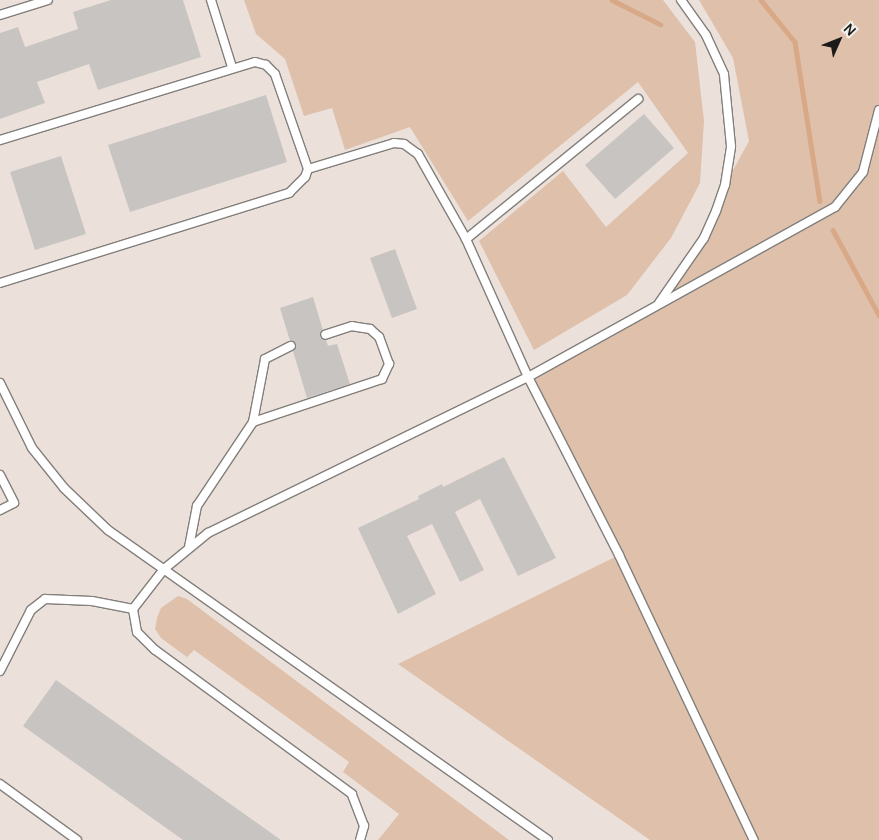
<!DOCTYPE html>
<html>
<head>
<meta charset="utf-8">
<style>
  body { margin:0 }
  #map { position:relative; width:879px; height:840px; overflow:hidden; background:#f2eeeb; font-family:Manrope,sans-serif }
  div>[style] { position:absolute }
  .built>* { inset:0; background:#ece1da }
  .green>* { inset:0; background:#dec0ab }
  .stream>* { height:4.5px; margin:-2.25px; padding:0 2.25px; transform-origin:2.25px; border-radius:2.25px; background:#d9a987 }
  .building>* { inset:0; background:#c8c4c2 }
  .roads { filter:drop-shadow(1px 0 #827f7c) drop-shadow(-1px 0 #827f7c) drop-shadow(0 1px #827f7c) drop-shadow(0 -1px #827f7c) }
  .service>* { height:8px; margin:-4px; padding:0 4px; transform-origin:4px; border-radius:4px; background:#fff }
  span { translate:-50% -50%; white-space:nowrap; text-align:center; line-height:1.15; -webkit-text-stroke:5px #f2eeeb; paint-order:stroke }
  .north { position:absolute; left:814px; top:15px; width:50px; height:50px; -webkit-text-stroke:4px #f2eeeb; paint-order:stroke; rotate:46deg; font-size:14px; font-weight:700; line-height:20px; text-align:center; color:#1b1a19 }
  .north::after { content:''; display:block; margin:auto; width:18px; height:22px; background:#1b1a19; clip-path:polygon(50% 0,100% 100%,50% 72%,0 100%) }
</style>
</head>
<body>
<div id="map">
  <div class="built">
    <i style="clip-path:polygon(0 0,879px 0,879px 840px,0 840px)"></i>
  </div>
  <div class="green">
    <i style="clip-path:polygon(244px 0,663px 0,695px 42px,704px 121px,700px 183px,671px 238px,627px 295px,534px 350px,479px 241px,563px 171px,606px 227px,688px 153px,638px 82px,468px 221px,410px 127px,345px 150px,332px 108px,304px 116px,285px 59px,256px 34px)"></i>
    <i style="clip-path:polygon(699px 0,879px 0,879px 840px,650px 840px,398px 664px,619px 555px,528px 377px,658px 304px,704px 238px,725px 185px,749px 141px,733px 58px)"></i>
    <i style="clip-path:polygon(178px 596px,187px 599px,509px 840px,378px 840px,399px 814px,343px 772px,349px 762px,194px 650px,187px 657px,161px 638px,155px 629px,157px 618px,161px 608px)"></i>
  </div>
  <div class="stream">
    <i style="left:612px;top:0;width:54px;rotate:26.6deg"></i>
    <i style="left:761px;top:0;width:54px;rotate:51deg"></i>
    <i style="left:795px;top:42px;width:161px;rotate:81.1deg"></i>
    <i style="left:833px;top:230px;width:97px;rotate:61.6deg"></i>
  </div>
  <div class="building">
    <i style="clip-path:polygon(111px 0,183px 0,201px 57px,98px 90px,89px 64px,37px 82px,45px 103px,0 119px,0 33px,18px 27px,25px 47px,78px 29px,73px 12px)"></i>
    <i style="clip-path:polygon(266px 95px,287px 162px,130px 212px,108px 145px)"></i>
    <i style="clip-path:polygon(644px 114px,674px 148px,615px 199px,585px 165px)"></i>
    <i style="clip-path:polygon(61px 156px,86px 234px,35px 250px,10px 172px)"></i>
    <i style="clip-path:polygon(395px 249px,417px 309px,392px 318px,370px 258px)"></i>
    <i style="clip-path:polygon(313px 297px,323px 330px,320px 337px,326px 340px,328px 346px,337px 344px,350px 384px,307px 398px,293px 351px,296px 344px,290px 341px,280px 308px)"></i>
    <i style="clip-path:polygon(504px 457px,556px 558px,518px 576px,480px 499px,455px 512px,484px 570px,460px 582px,432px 524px,407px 536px,436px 594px,398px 614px,358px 528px,419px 499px,418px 496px,442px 484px,443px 487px)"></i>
    <i style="clip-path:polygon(56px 680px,281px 840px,183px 840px,23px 726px)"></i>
  </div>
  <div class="roads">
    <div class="service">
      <i style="left:211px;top:0;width:70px;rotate:72.6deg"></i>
      <i style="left:0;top:15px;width:50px;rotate:-17.4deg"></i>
      <i style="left:308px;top:169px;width:90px;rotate:-16.8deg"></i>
      <i style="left:394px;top:143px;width:10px;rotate:6deg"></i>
      <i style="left:404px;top:144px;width:17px;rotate:36deg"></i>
      <i style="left:418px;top:154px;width:98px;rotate:60.5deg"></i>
      <i style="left:466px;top:239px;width:151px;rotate:65.8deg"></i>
      <i style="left:528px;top:377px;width:200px;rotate:62.9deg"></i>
      <i style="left:619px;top:555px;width:315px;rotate:64.7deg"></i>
      <i style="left:466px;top:239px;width:222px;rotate:-39.1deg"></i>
      <i style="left:0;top:283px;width:303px;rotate:-17.3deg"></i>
      <i style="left:289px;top:193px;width:23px;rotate:-45deg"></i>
      <i style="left:305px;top:177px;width:9px;rotate:-69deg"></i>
      <i style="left:308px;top:169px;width:101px;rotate:-109.2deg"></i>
      <i style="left:275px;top:74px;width:13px;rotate:-135deg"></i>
      <i style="left:266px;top:65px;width:11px;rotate:-165deg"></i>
      <i style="left:255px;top:62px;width:267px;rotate:163deg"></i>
      <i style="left:659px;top:303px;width:79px;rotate:-55.3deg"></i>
      <i style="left:704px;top:238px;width:30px;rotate:-66deg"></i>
      <i style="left:716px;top:211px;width:28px;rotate:-71deg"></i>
      <i style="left:725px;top:185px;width:39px;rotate:-81deg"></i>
      <i style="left:731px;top:146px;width:72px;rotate:-95.6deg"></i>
      <i style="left:724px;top:74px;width:43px;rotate:-114.8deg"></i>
      <i style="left:706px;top:35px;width:43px;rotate:-125.5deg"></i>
      <i style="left:0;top:383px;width:72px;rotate:63.8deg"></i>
      <i style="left:32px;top:448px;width:51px;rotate:51.3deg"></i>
      <i style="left:64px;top:488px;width:61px;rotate:43.7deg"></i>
      <i style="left:108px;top:530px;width:538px;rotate:35.17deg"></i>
      <i style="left:253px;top:422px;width:136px;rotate:-18.4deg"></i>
      <i style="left:382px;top:379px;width:17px;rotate:-65deg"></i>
      <i style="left:389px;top:364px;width:29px;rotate:-110deg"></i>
      <i style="left:379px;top:337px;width:12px;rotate:-138deg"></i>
      <i style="left:370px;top:329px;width:18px;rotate:-171deg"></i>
      <i style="left:352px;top:326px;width:28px;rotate:162deg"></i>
      <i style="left:0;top:475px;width:31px;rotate:63deg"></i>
      <i style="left:14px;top:503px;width:16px;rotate:153deg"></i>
      <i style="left:189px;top:547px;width:42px;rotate:-79deg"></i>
      <i style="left:197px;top:506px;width:101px;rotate:-56.3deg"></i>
      <i style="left:253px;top:422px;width:64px;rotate:-79.2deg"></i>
      <i style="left:265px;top:359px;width:29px;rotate:-27deg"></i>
      <i style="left:0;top:671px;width:68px;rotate:-63.1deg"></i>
      <i style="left:31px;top:610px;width:18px;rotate:-38deg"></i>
      <i style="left:45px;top:599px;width:47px;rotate:2.4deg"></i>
      <i style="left:92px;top:601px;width:42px;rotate:11deg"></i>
      <i style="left:0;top:784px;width:95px;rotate:36deg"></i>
      <i style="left:360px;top:840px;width:15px;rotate:-74deg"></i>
      <i style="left:364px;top:826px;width:34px;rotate:-111deg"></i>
      <i style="left:352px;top:794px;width:244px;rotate:-143.8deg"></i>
      <i style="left:155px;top:650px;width:25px;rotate:-135deg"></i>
      <i style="left:137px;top:632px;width:23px;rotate:-100deg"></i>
      <i style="left:133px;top:609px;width:51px;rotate:-52.2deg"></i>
      <i style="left:164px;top:569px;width:57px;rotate:-39.3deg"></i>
      <i style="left:208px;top:533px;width:356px;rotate:-26deg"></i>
      <i style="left:528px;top:377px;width:351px;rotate:-29deg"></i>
      <i style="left:835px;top:207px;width:45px;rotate:-51.3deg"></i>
      <i style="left:863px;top:172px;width:64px;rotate:-75.5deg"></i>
    </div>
  </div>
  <div class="north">N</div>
</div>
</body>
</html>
